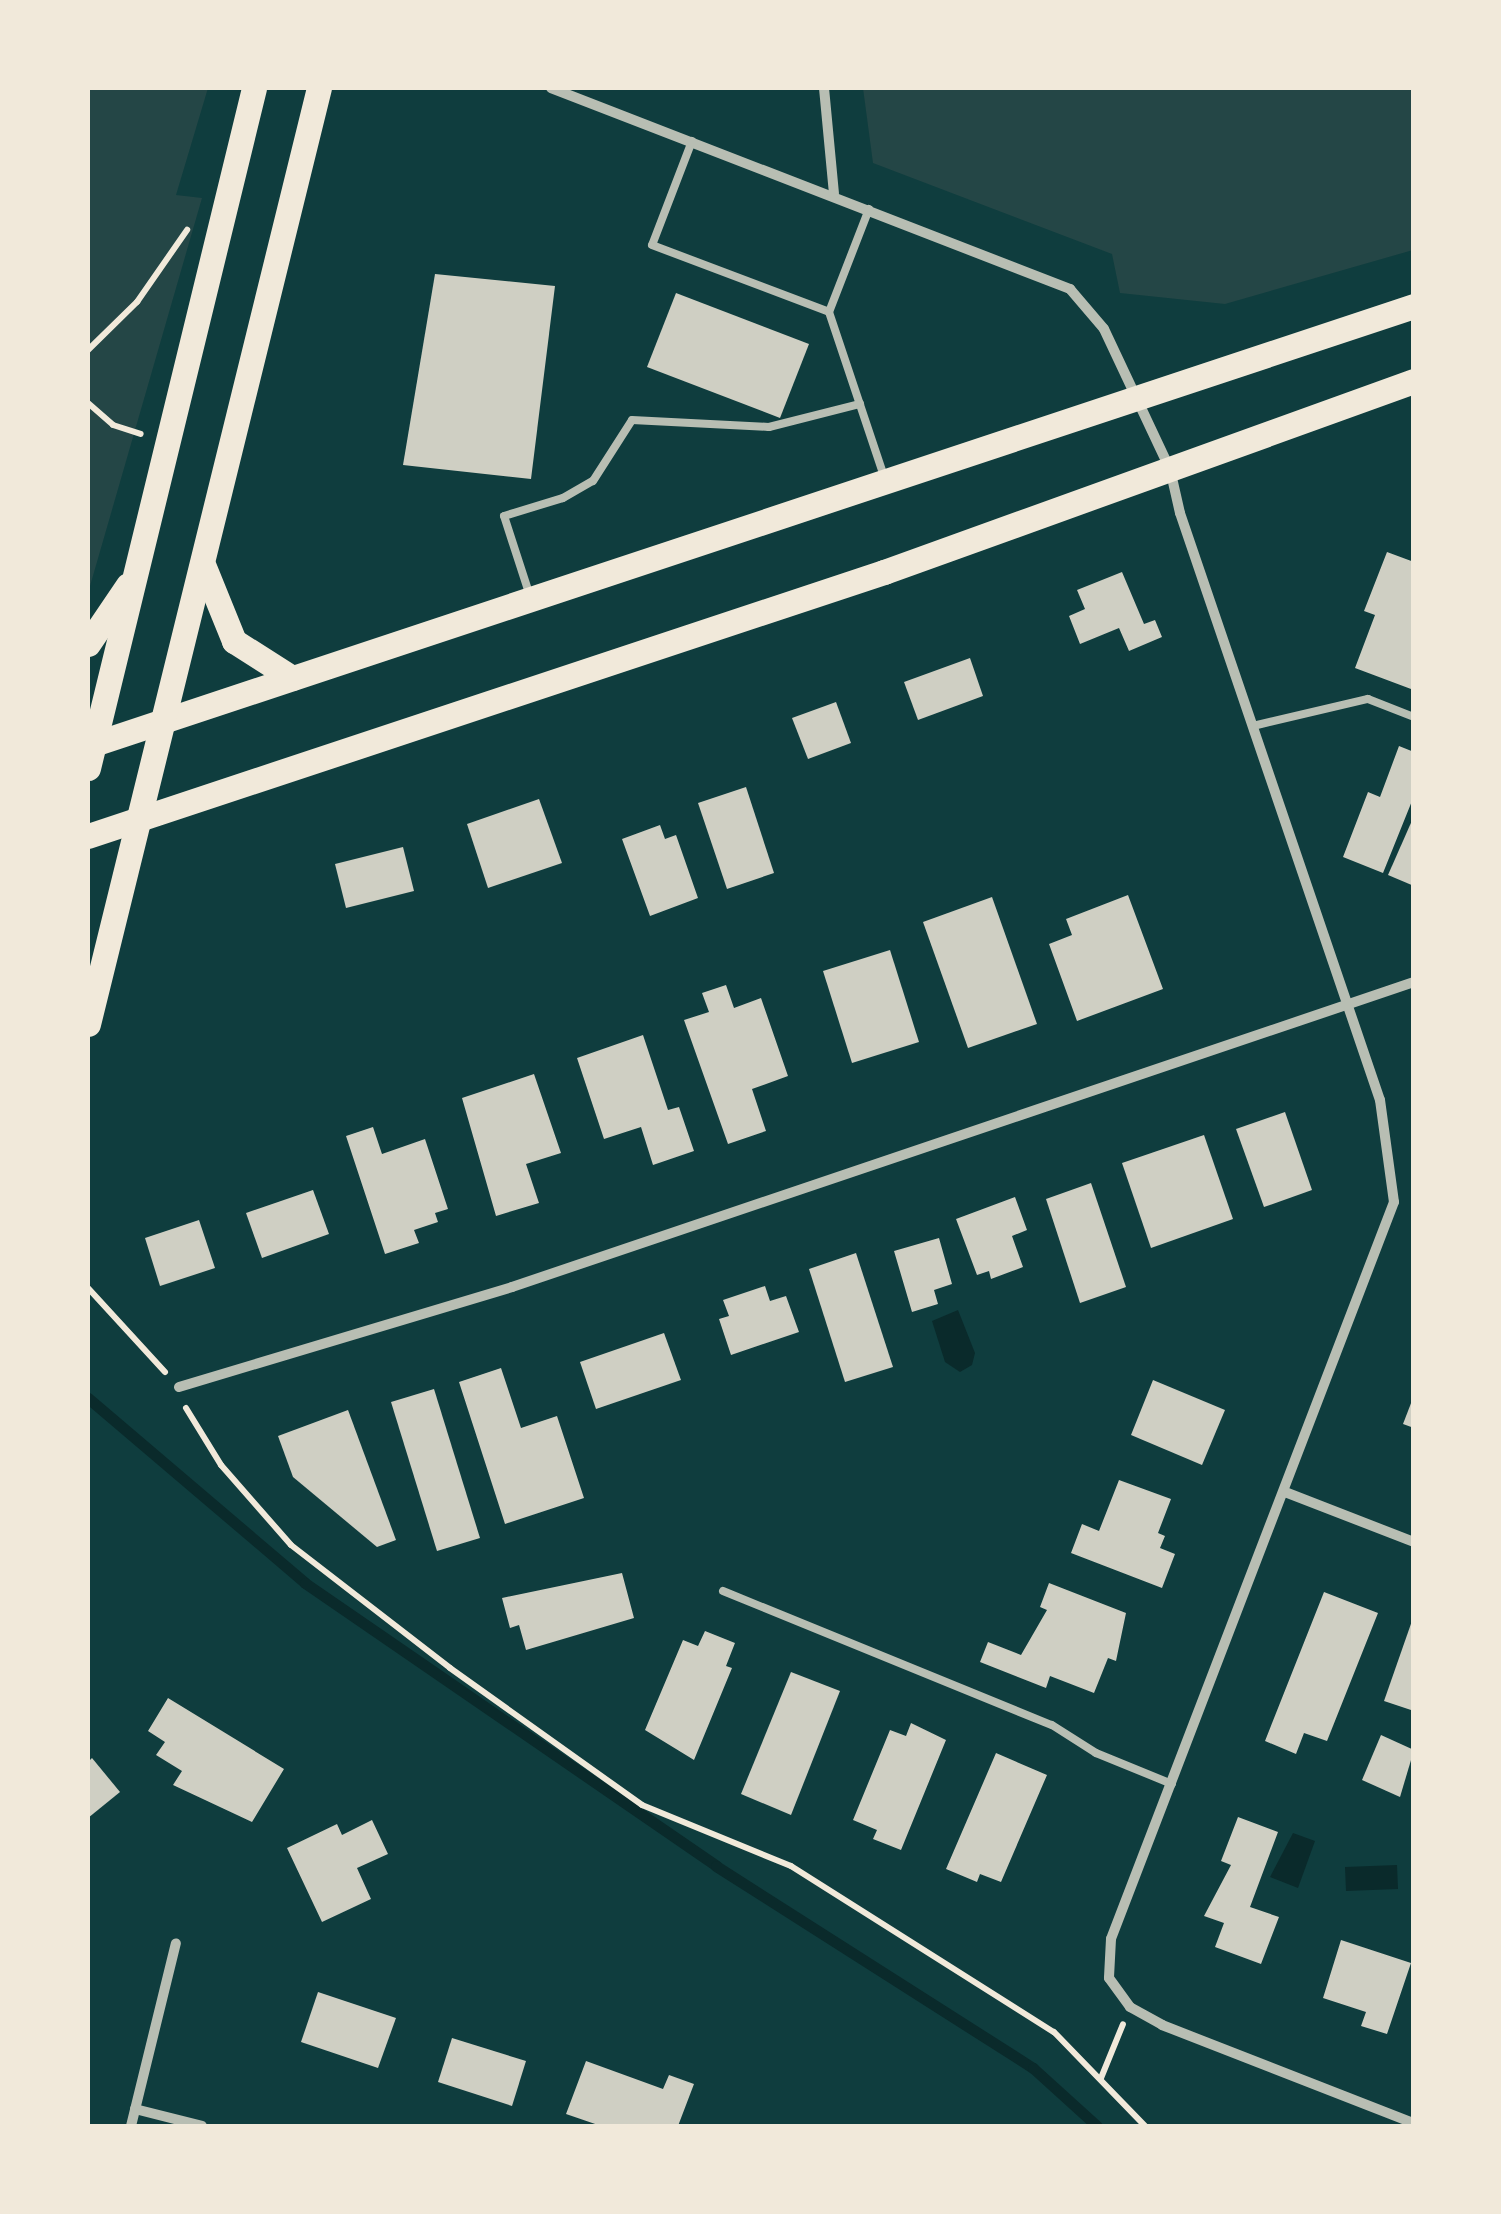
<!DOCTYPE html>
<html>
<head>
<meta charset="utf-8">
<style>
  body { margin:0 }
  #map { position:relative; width:1501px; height:2214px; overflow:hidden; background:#0f3d3e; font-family:Signika,sans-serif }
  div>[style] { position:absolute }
  .green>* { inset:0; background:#244646 }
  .water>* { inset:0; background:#0a2a2b }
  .stream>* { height:11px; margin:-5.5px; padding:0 5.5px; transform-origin:5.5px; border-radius:5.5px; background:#0a2a2b }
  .building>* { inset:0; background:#cfcfc3 }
  .path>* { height:6px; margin:-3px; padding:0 3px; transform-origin:3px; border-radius:3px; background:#f1e9da }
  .service>* { height:8px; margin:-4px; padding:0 4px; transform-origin:4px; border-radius:4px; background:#b8beb3 }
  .minor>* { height:10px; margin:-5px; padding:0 5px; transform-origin:5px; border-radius:5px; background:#b8beb3 }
  .primary>* { height:25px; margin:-12.5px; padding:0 12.5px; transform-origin:12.5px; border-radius:12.5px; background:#f1e9da }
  span { translate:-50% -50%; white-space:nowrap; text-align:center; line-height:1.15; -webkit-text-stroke:9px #f1e9da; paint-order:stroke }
  .frame { position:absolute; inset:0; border:90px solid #f1e9da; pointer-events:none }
</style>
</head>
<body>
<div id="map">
  <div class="green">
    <i style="clip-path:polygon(88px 88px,208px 88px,176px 195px,202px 198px,88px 593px)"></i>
    <i style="clip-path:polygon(863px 88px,1413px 88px,1413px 250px,1225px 304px,1120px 293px,1112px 254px,873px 163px)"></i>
  </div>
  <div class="water">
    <i style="clip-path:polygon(958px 1310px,975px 1353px,972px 1365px,960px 1372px,945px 1362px,932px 1321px)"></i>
    <i style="clip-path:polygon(1293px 1833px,1315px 1841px,1298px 1888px,1270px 1877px)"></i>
    <i style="clip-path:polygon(1397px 1865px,1398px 1889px,1346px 1891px,1345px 1867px)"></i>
  </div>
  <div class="stream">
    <i style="left:88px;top:1398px;width:285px;rotate:40.4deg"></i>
    <i style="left:305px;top:1583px;width:499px;rotate:34.5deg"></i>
    <i style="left:716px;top:1866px;width:376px;rotate:32.5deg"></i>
    <i style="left:1033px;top:2068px;width:86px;rotate:42.2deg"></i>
  </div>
  <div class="building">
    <i style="clip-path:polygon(435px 274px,555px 286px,531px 479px,403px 465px)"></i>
    <i style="clip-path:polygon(676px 293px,809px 344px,780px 418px,647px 367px)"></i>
    <i style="clip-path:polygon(1387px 552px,1414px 562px,1411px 689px,1355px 668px,1375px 615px,1364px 611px)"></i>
    <i style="clip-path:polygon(1122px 572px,1144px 624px,1155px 620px,1162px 637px,1129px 651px,1119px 628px,1080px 644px,1069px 616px,1085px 609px,1077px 590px)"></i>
    <i style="clip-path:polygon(970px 658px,983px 696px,918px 720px,904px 682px)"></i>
    <i style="clip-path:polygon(836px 702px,851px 743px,808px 759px,792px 718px)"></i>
    <i style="clip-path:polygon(1399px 746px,1414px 752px,1414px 796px,1383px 873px,1343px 857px,1368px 792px,1380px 797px)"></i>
    <i style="clip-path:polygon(746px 787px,774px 873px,727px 889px,698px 803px)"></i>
    <i style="clip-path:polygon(539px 799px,562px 863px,488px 888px,467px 824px)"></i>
    <i style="clip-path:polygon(1414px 816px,1414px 886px,1388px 875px)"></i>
    <i style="clip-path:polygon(660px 825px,665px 839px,676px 835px,698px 898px,650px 916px,622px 839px)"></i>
    <i style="clip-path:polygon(403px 847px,414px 891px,346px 908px,335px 864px)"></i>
    <i style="clip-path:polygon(1128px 895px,1163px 989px,1077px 1021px,1049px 944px,1072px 935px,1066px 919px)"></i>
    <i style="clip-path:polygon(992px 897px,1037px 1024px,968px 1048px,923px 922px)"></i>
    <i style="clip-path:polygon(890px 950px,919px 1042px,852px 1063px,823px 971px)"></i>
    <i style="clip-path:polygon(726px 985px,734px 1008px,761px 998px,788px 1076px,752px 1089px,766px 1131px,728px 1144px,684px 1020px,709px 1012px,702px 993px)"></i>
    <i style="clip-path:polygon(643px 1035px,668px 1110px,679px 1107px,694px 1151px,653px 1165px,641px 1127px,604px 1139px,577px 1058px)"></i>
    <i style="clip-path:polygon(534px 1074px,561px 1153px,526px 1164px,539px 1203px,496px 1216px,462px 1098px)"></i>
    <i style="clip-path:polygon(1285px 1112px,1312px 1190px,1264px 1207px,1236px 1129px)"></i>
    <i style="clip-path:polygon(373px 1127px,382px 1154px,425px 1139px,448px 1209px,435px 1213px,438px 1222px,414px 1230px,419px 1243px,385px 1254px,346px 1136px)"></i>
    <i style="clip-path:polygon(1204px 1135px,1233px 1219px,1151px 1248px,1122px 1163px)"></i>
    <i style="clip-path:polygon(1091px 1183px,1126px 1287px,1080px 1303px,1046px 1199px)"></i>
    <i style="clip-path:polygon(313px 1190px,329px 1234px,262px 1258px,246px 1213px)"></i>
    <i style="clip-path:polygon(1015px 1197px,1027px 1230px,1012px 1236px,1023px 1267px,991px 1279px,989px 1271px,977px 1275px,956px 1219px)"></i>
    <i style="clip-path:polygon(199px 1220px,215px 1268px,160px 1286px,145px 1238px)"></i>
    <i style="clip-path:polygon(939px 1238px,952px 1284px,934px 1290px,938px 1304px,912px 1312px,894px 1251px)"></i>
    <i style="clip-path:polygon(856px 1253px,893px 1367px,845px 1382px,809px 1269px)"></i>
    <i style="clip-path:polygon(765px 1286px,770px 1301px,786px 1296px,799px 1332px,731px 1355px,719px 1319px,729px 1316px,723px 1300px)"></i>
    <i style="clip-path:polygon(664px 1333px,681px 1380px,596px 1409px,580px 1362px)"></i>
    <i style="clip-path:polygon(501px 1368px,521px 1428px,557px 1416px,584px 1498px,505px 1524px,459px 1382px)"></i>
    <i style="clip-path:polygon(1153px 1380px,1225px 1410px,1202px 1465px,1131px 1435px)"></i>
    <i style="clip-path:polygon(434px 1389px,480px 1538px,437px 1551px,391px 1402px)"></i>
    <i style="clip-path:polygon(1413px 1398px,1414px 1398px,1414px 1428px,1403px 1424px)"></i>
    <i style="clip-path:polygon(348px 1410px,396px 1540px,377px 1547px,293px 1477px,278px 1436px)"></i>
    <i style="clip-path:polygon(1119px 1480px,1171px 1499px,1158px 1533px,1165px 1536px,1160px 1548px,1175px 1554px,1162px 1588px,1071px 1553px,1082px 1524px,1099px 1531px)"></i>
    <i style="clip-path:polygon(622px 1573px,634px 1618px,526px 1650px,519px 1625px,510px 1628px,502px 1598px)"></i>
    <i style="clip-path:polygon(1049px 1583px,1126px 1613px,1116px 1661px,1108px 1658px,1094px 1693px,1050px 1676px,1046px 1688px,980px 1662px,988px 1642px,1021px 1655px,1047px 1610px,1040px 1607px)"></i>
    <i style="clip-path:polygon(1324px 1592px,1378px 1613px,1327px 1741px,1304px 1733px,1296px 1754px,1265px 1741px)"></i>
    <i style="clip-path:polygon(1413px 1618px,1414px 1618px,1414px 1711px,1384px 1701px)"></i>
    <i style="clip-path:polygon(705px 1631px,735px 1643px,726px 1666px,732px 1668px,694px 1760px,645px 1730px,683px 1640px,698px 1646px)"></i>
    <i style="clip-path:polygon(791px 1672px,840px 1691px,791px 1815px,741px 1794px)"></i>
    <i style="clip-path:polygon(168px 1698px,284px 1769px,252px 1822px,173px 1785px,182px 1771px,156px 1755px,165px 1742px,148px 1731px)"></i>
    <i style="clip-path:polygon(911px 1723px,946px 1740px,901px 1850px,873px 1839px,877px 1830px,853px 1820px,890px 1730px,906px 1736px)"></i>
    <i style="clip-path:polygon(1381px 1735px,1414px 1750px,1400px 1797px,1362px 1780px)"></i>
    <i style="clip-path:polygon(996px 1753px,1047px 1775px,1001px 1882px,980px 1874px,977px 1882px,946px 1869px)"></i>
    <i style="clip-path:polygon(92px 1758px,120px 1792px,88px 1818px,88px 1762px)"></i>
    <i style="clip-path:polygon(1238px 1817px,1278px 1832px,1250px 1907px,1279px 1917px,1261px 1964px,1215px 1947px,1224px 1923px,1204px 1916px,1231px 1865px,1221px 1861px)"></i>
    <i style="clip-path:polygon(372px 1820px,388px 1854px,357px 1868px,371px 1899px,322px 1922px,287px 1848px,337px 1824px,342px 1835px)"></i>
    <i style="clip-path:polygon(1341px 1940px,1411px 1963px,1387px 2034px,1361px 2026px,1366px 2012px,1323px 1998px)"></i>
    <i style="clip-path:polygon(318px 1992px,396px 2018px,378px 2068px,301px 2042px)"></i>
    <i style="clip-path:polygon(452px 2038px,526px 2061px,512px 2106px,438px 2082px)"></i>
    <i style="clip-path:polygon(586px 2061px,663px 2089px,669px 2075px,694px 2084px,678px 2126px,601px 2126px,566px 2114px)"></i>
  </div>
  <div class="path">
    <i style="left:88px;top:350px;width:69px;rotate:-44.4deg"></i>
    <i style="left:137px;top:302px;width:88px;rotate:-55.2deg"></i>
    <i style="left:88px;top:403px;width:33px;rotate:41deg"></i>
    <i style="left:113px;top:425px;width:29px;rotate:18deg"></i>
    <i style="left:88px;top:1288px;width:114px;rotate:47.5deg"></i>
    <i style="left:186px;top:1408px;width:67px;rotate:58.4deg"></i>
    <i style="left:221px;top:1465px;width:106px;rotate:48.8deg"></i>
    <i style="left:291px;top:1545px;width:201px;rotate:37.7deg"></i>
    <i style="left:450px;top:1668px;width:236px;rotate:35.5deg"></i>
    <i style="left:642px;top:1805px;width:161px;rotate:22.3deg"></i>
    <i style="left:791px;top:1866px;width:311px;rotate:32.3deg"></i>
    <i style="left:1054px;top:2032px;width:131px;rotate:45.9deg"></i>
    <i style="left:1101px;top:2078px;width:58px;rotate:-67.8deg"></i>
  </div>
  <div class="service">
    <i style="left:692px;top:141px;width:111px;rotate:111deg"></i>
    <i style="left:652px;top:245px;width:189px;rotate:20.7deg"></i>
    <i style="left:869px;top:209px;width:110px;rotate:111.2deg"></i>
    <i style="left:829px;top:312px;width:173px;rotate:71.5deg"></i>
    <i style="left:530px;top:596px;width:84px;rotate:-108deg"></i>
    <i style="left:504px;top:516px;width:62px;rotate:-17deg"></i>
    <i style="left:563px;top:498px;width:34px;rotate:-30deg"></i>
    <i style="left:593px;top:481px;width:72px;rotate:-57.4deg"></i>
    <i style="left:632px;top:420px;width:137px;rotate:2.9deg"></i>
    <i style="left:769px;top:427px;width:94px;rotate:-14.2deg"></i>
    <i style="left:1257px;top:725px;width:114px;rotate:-13.2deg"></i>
    <i style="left:1368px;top:699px;width:49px;rotate:21.4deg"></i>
    <i style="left:723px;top:1591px;width:355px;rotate:22.2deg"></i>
    <i style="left:1052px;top:1725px;width:52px;rotate:32.5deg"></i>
    <i style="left:1096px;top:1753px;width:82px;rotate:22.2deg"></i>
  </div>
  <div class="minor">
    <i style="left:551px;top:88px;width:557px;rotate:21.17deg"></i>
    <i style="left:1070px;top:289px;width:52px;rotate:49.6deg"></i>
    <i style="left:1104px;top:329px;width:155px;rotate:64.8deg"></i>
    <i style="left:1170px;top:469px;width:45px;rotate:77.2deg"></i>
    <i style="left:1180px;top:513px;width:620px;rotate:71.19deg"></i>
    <i style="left:1380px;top:1100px;width:103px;rotate:82.2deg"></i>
    <i style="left:1394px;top:1202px;width:789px;rotate:111.01deg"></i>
    <i style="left:1111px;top:1939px;width:39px;rotate:93deg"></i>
    <i style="left:1109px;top:1978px;width:36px;rotate:54deg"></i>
    <i style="left:1130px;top:2007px;width:37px;rotate:29deg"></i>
    <i style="left:1162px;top:2025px;width:270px;rotate:21.3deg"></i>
    <i style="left:824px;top:88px;width:106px;rotate:84.6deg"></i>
    <i style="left:179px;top:1387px;width:348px;rotate:-16.7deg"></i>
    <i style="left:512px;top:1287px;width:952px;rotate:-18.68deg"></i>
    <i style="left:1285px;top:1492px;width:138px;rotate:21.2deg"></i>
    <i style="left:135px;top:2109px;width:69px;rotate:14.2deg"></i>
    <i style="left:131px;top:2126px;width:188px;rotate:-76.2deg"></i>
  </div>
  <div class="primary">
    <i style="left:204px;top:567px;width:80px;rotate:67.9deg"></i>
    <i style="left:234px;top:641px;width:69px;rotate:32.5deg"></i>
    <i style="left:88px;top:644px;width:71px;rotate:-55.9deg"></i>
    <i style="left:94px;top:744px;width:1391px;rotate:-18.36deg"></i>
    <i style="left:88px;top:768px;width:700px;rotate:-76.28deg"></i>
    <i style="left:88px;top:836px;width:839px;rotate:-18.35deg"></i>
    <i style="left:884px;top:572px;width:563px;rotate:-19.82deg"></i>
    <i style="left:88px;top:1024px;width:964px;rotate:-76.14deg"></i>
  </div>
  <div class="frame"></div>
</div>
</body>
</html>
